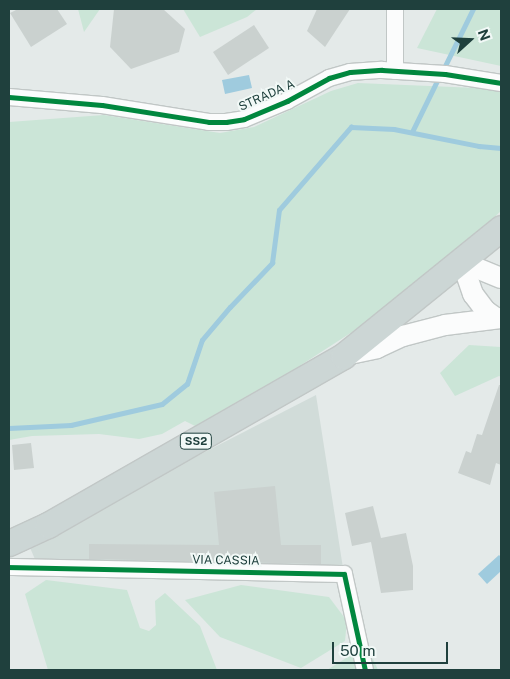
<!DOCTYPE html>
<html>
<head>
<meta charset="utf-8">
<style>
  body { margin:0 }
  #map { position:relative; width:510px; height:679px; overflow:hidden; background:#e4eae9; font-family:"Public Sans",sans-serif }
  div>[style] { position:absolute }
  .built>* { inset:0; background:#d1dcd9 }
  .green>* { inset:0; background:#cbe5d7 }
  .water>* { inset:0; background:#9fcbde }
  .stream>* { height:4.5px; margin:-2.25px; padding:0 2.25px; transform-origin:2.25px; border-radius:2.25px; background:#9fcbde }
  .building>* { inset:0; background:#cad1cf }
  .roads { filter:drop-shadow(1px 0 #c1c7c6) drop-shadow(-1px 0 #c1c7c6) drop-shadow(0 1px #c1c7c6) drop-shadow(0 -1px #c1c7c6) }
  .minor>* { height:16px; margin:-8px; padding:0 8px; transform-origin:8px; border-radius:8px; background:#fbfcfc }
  .tertiary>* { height:20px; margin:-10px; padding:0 10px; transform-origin:10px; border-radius:10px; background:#fbfcfc }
  .primary>* { height:25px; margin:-12.5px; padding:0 12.5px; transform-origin:12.5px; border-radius:12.5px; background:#ccd6d5 }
  .cycleway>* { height:5px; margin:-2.5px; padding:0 2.5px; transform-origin:2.5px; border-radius:2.5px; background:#00873e }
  span { translate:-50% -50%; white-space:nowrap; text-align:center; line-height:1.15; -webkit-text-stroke:4px #f2f9f7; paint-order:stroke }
  .shield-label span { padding:1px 4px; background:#f2f9f7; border:1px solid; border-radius:4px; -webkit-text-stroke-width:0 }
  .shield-label { font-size:11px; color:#1f403d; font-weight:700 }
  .street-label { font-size:12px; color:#1f403d }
  .frame { position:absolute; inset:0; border:10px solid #1f403d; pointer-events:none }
  .north { position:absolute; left:445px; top:15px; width:50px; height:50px; -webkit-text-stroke:4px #f2f9f7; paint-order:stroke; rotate:70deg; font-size:14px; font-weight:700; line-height:20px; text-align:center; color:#1f403d }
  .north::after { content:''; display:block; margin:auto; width:18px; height:22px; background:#1f403d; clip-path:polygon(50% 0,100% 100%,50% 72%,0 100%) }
  .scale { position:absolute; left:332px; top:642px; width:116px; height:22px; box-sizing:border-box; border:2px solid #1f403d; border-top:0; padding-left:6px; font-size:15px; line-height:18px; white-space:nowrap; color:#1f403d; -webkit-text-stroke:4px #f2f9f7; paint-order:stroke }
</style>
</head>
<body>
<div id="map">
  <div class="built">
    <i style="clip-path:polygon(316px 395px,343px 568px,37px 564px,28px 543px)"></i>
  </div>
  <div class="green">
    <i style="clip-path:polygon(78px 9px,100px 9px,84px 32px)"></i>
    <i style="clip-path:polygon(183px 9px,257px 9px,247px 17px,200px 37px)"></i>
    <i style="clip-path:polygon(437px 9px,501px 9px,501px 66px,417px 48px)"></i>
    <i style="clip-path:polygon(358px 83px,501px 89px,501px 211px,441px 266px,352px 332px,298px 367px,195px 426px,185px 421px,162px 434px,139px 439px,99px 434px,32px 436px,9px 440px,9px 122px,104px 115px,220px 133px,254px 127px,331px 91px)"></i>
    <i style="clip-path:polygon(469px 345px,501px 347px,501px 377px,499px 376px,455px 396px,440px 373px)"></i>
    <i style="clip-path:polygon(46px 580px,127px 590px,140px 628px,149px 631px,156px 625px,155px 601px,165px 593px,200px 626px,217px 670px,48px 670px,25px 594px)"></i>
    <i style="clip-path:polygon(241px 585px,329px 597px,347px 621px,345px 641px,301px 668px,220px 637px,185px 600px)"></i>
    <i style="clip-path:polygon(363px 654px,373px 659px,378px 670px,327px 670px,351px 655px)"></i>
  </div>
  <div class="water">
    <i style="clip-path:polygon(249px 75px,252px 88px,225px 94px,222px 80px)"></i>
    <i style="clip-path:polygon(499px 555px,501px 557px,501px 571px,487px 584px,478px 574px)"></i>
  </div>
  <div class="stream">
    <i style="left:443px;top:70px;width:68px;rotate:-63.8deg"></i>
    <i style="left:412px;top:132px;width:61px;rotate:-63.9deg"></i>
    <i style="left:9px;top:428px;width:62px;rotate:-2.8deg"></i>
    <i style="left:71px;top:425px;width:93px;rotate:-13deg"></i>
    <i style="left:162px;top:404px;width:32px;rotate:-39deg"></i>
    <i style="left:187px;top:384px;width:46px;rotate:-71.2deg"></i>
    <i style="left:202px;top:340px;width:43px;rotate:-49.7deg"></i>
    <i style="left:230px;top:307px;width:61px;rotate:-46.3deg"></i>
    <i style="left:272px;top:263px;width:53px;rotate:-82.5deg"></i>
    <i style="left:279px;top:210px;width:110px;rotate:-49.1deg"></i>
    <i style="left:351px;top:127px;width:43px;rotate:2.7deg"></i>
    <i style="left:394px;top:129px;width:87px;rotate:11.3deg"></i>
    <i style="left:479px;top:146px;width:22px;rotate:5deg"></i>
  </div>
  <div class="building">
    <i style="clip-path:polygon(18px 9px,57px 9px,67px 24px,31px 47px,10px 13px)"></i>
    <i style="clip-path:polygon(114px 9px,163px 9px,185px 29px,179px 52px,131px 69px,110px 47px)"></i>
    <i style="clip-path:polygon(317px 9px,350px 9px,325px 47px,307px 31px)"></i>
    <i style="clip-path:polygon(254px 25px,269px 48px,228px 75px,213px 52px)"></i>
    <i style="clip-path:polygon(499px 385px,501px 385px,501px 465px,496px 463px,490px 485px,458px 473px,466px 451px,471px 453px,477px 434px,482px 435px)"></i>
    <i style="clip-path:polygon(31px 443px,34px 468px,14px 470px,12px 445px)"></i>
    <i style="clip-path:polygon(275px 486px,281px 545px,321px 545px,321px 564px,89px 559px,89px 544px,219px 545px,214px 492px)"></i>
    <i style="clip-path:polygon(373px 506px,381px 538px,406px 533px,413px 566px,413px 590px,381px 593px,371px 542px,352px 546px,345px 513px)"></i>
  </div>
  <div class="roads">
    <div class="minor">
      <i style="left:395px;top:9px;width:62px;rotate:90deg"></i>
      <i style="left:9px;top:97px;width:93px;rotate:4.9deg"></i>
      <i style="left:102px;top:105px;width:108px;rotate:9deg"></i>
      <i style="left:209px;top:122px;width:17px"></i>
      <i style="left:226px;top:122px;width:18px;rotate:-9deg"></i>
      <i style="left:244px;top:119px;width:47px;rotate:-22.7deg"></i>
      <i style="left:287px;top:101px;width:48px;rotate:-28.7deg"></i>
      <i style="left:329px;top:78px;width:22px;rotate:-16deg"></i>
      <i style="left:350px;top:72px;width:32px;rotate:-4deg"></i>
      <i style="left:382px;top:70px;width:63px;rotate:3.6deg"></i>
      <i style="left:445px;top:74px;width:57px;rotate:9.1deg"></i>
      <i style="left:9px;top:567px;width:335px;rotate:1.2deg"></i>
      <i style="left:344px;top:574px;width:98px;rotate:77.7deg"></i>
    </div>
    <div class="tertiary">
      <i style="left:462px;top:262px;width:34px;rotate:71deg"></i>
      <i style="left:473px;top:294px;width:21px;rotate:53deg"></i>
      <i style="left:486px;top:311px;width:12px;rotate:35deg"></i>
      <i style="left:462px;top:262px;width:42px;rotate:22.3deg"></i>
      <i style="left:345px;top:355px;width:33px;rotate:-12deg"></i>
      <i style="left:377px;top:348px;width:29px;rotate:-25deg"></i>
      <i style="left:403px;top:336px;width:43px;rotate:-14.7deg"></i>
      <i style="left:445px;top:325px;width:56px;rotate:-7.1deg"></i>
    </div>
    <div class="primary">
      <i style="left:9px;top:543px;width:43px;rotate:-24.8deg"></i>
      <i style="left:48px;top:525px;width:340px;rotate:-29.8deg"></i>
      <i style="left:343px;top:356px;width:203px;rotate:-39deg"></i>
    </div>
  </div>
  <div class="cycleway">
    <i style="left:9px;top:97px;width:93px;rotate:4.9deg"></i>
    <i style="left:102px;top:105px;width:108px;rotate:9deg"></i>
    <i style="left:209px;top:122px;width:17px"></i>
    <i style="left:226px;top:122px;width:18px;rotate:-9deg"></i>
    <i style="left:244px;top:119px;width:47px;rotate:-22.7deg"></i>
    <i style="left:287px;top:101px;width:48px;rotate:-28.7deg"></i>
    <i style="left:329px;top:78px;width:22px;rotate:-16deg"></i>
    <i style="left:350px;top:72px;width:32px;rotate:-4deg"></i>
    <i style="left:382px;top:70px;width:63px;rotate:3.6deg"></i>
    <i style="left:445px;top:74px;width:57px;rotate:9.1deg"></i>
    <i style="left:9px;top:567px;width:335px;rotate:1.2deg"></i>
    <i style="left:344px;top:574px;width:98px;rotate:77.7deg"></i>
  </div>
  <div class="shield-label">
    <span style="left:196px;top:441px">SS2</span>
  </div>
  <div class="street-label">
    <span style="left:267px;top:96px;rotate:-24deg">STRADA A</span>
    <span style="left:226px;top:561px;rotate:1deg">VIA CASSIA</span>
  </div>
  <div class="frame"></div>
  <div class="north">N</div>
  <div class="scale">50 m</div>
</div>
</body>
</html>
